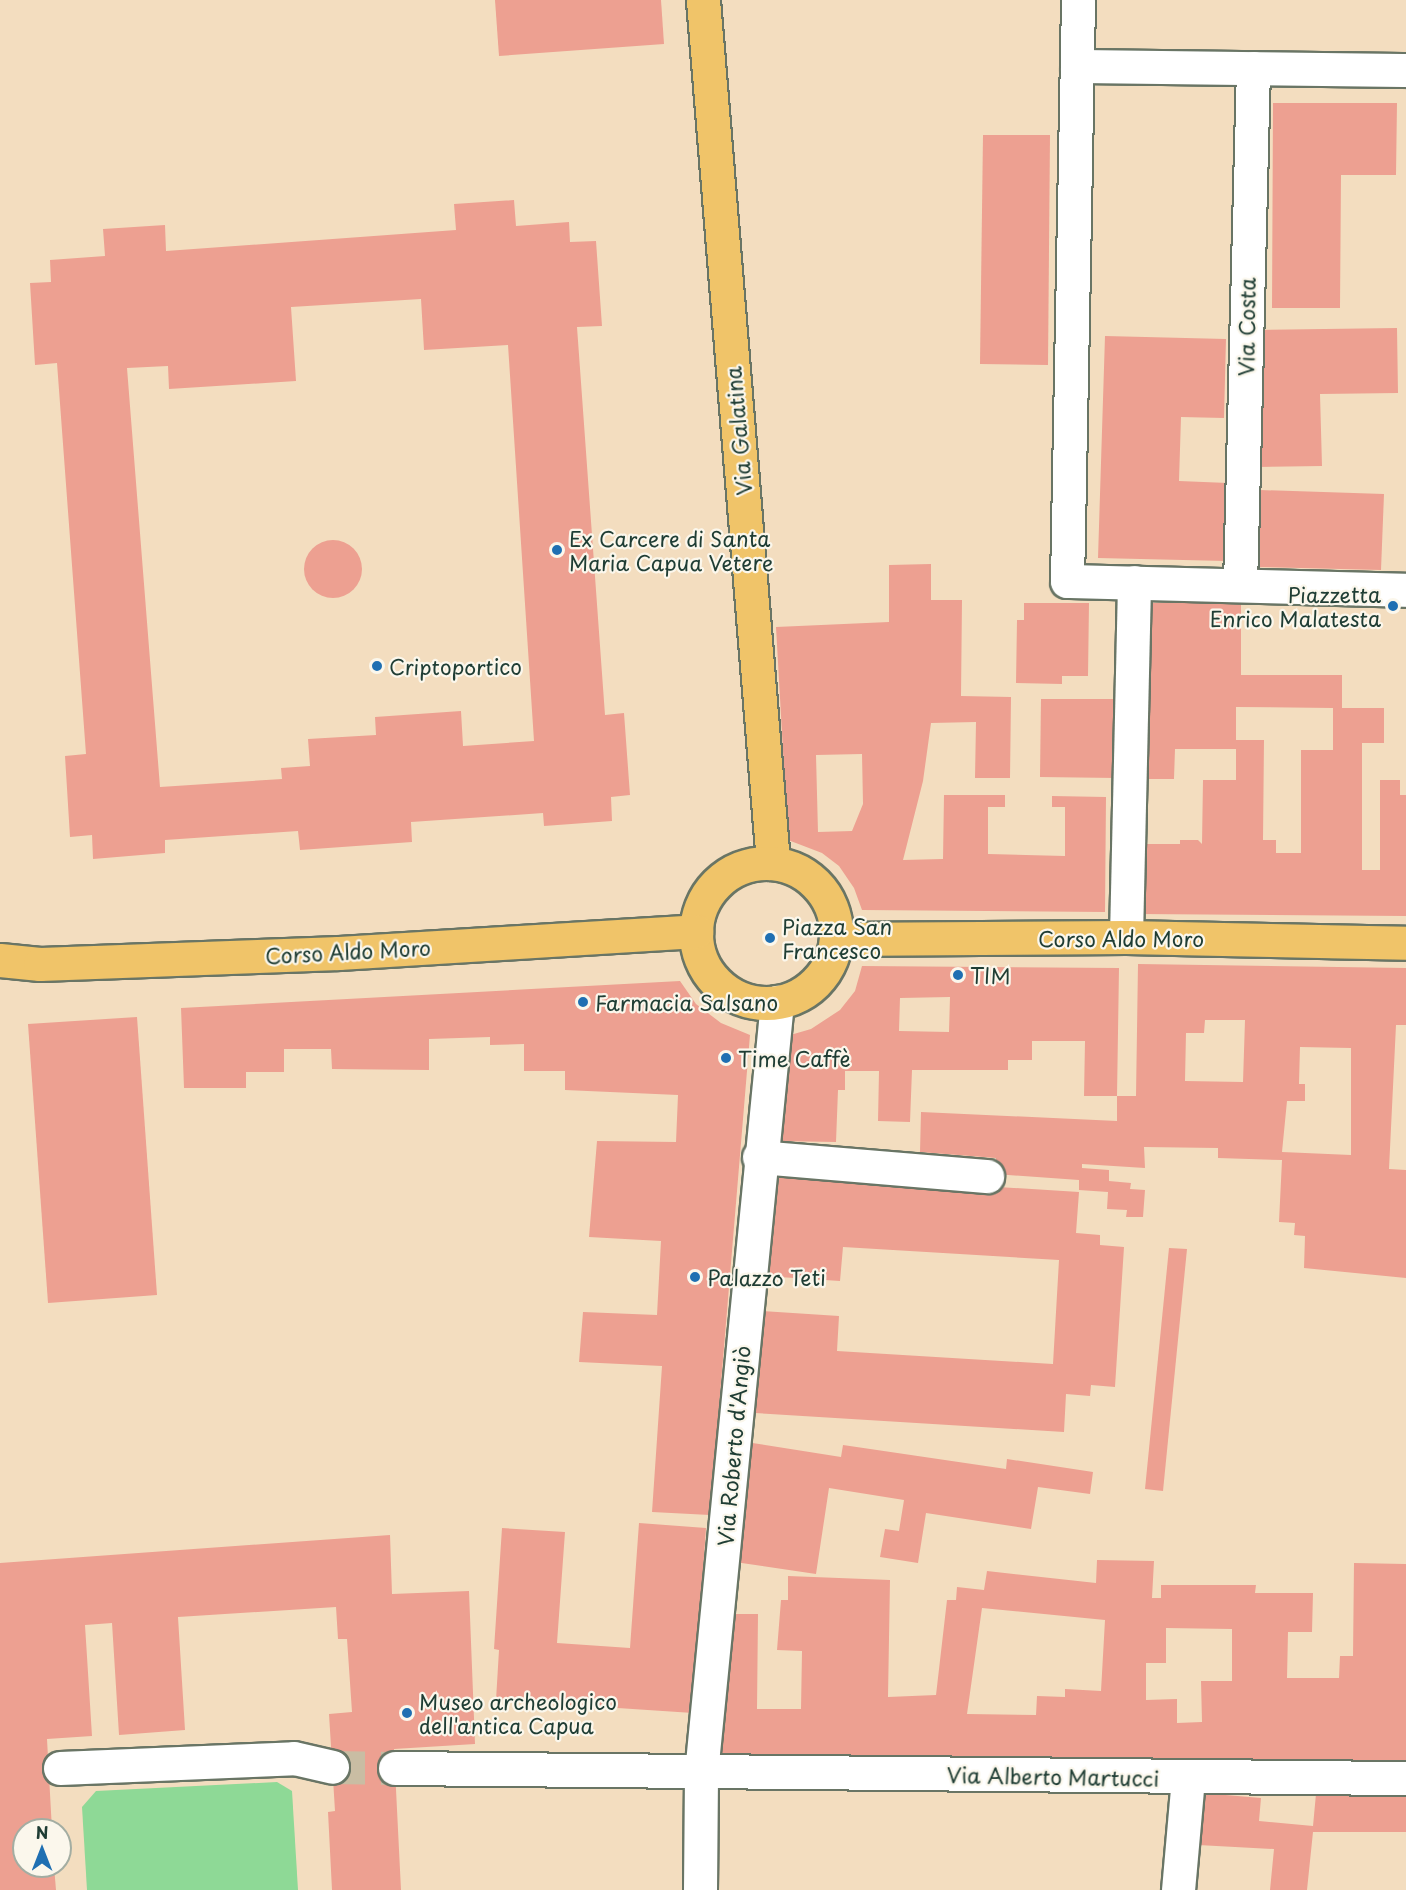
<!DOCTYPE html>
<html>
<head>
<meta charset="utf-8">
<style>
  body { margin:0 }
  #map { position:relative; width:1406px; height:1890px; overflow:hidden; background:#f3ddbf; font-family:"Playpen Sans",sans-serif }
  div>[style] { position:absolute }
  .green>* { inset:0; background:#8ed996 }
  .building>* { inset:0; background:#eda091 }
  .round { border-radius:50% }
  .minor-tunnel>* { height:33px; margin-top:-16.5px; transform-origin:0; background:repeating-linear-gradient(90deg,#c9bda3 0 33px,transparent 0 49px) }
  .roads { filter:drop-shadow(2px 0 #697565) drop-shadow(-2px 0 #697565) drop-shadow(0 2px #697565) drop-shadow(0 -2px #697565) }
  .minor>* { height:33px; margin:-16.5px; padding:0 16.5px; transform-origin:16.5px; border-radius:16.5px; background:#fff }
  .major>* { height:33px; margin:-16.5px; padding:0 16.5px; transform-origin:16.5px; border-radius:16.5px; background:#f0c469 }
  .major>.ring { margin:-16.5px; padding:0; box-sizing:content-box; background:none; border:33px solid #f0c469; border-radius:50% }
  .dots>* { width:16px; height:16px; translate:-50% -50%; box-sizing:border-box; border:3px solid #fbf7ec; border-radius:50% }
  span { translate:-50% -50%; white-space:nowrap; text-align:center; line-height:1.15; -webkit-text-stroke:4.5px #fbf7ec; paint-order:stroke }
  .street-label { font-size:21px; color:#1f3d34 }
  .poi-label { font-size:21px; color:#1f3d34 }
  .left { translate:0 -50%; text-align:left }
  .right { translate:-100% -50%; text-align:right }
  .north { position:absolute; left:12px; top:1818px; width:60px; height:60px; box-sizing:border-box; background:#fbf7ec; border:2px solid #a3ada2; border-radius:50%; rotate:0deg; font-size:16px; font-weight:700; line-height:24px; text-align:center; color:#1f3d34 }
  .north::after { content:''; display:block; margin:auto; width:21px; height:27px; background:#1f6fb2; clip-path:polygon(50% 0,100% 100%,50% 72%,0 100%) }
</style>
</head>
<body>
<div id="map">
  <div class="green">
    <i style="clip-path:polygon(277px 1782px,292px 1791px,298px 1890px,87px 1890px,82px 1807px,96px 1791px)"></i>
  </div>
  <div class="building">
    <i style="clip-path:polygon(495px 0,661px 0,664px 44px,499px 56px)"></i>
    <i style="clip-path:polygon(1273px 103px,1397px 103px,1396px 175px,1341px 175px,1340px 308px,1272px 308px)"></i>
    <i style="clip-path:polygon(983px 135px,1050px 135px,1048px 365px,980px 364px)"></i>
    <i style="clip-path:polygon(evenodd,514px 200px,516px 226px,569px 222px,570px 242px,596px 241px,602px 326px,577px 327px,605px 715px,624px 713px,630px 795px,611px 797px,612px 821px,544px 826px,543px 813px,411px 822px,412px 842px,300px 850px,298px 831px,165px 840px,165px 853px,93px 859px,92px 835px,70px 837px,65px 756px,86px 754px,57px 363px,35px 365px,30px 283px,51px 282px,50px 260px,105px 256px,103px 229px,165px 225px,166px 251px,456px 230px,454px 204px,514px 200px,421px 299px,424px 350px,508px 345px,534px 741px,463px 746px,461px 711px,375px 717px,376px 735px,308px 739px,310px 766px,281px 768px,282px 779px,160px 787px,127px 368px,168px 366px,169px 389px,296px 381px,291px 307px,421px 299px)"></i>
    <i style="clip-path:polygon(1397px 328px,1398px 393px,1320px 394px,1322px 466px,1257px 467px,1255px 330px)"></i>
    <i style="clip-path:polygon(1105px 336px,1226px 339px,1224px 418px,1181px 417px,1179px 481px,1228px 483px,1226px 561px,1098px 558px)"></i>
    <i style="clip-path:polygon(1260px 490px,1384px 494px,1381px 570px,1258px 567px)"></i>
    <i class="round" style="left:304px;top:540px;width:58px;height:58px"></i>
    <i style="clip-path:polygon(evenodd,931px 564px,931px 600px,962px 600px,961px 696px,1011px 697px,1010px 778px,975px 778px,976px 722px,931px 723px,923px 781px,903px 860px,943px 859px,944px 795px,1005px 795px,1005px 807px,988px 807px,988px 854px,1065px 856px,1065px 807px,1052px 807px,1052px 796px,1106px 797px,1105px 912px,862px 910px,854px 888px,839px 866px,822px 853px,788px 840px,776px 627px,889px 622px,889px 565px,931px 564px,862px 754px,863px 804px,852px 831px,818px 832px,816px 755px,862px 754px)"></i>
    <i style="clip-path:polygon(1024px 603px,1089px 603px,1088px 676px,1062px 676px,1062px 684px,1016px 683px,1017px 620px,1024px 620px)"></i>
    <i style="clip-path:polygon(evenodd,1139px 603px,1241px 603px,1241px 675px,1342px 675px,1342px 708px,1384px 708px,1384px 743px,1362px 743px,1362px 870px,1380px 870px,1380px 780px,1400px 780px,1400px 795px,1406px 795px,1406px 916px,1138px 914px,1138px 844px,1180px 844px,1180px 840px,1198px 840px,1202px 844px,1203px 780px,1236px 780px,1236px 749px,1175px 749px,1174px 779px,1137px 779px,1139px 603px,1236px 707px,1333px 708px,1333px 750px,1301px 750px,1301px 853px,1276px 853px,1276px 840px,1263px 840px,1264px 740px,1236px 740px,1236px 707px)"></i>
    <i style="clip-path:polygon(1041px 699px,1117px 699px,1116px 778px,1040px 777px)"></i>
    <i style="clip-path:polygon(evenodd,1138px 964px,1406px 968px,1406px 1025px,1396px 1025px,1389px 1169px,1406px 1170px,1406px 1278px,1304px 1268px,1305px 1236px,1294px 1235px,1295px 1223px,1279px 1222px,1282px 1160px,1218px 1158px,1218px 1148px,1144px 1147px,1145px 1168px,1082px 1164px,1082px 1168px,1109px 1170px,1109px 1181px,1131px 1183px,1130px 1189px,1145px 1190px,1143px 1217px,1126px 1217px,1127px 1210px,1107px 1209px,1108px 1192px,1079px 1190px,1079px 1180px,995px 1174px,996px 1158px,920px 1152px,921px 1112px,1117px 1121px,1117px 1096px,1136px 1096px,1138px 964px,1205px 1020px,1245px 1020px,1243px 1082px,1185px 1081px,1186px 1033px,1204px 1033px,1205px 1020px,1138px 964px,1300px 1047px,1351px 1048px,1351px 1155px,1282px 1152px,1287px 1101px,1305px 1101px,1305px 1084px,1299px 1084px,1300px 1047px)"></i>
    <i style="clip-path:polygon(evenodd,862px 966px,1119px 968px,1117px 1096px,1084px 1096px,1085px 1041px,1032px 1041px,1032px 1060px,1008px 1060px,1008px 1070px,912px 1070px,910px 1122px,878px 1121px,879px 1071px,845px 1071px,845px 1090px,838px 1090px,836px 1142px,777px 1141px,780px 1038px,811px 1029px,840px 1010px,855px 991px,862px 966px,950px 997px,949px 1032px,899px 1031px,900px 998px,950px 997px)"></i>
    <i style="clip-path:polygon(680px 981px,696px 1004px,721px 1023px,750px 1035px,710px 1515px,652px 1512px,662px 1366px,579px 1362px,583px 1312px,657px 1315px,661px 1241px,589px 1237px,597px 1141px,676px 1142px,678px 1095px,565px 1090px,565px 1071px,524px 1071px,524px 1044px,490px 1045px,490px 1037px,429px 1039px,429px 1070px,332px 1069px,331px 1049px,284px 1049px,284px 1072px,246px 1072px,246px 1088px,184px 1088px,181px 1008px)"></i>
    <i style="clip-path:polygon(137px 1017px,157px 1295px,48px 1303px,28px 1024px)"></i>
    <i style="clip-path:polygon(771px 1173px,1079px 1192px,1076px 1233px,1100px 1235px,1100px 1245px,1124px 1247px,1115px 1387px,1091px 1385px,1090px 1396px,1066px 1394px,1064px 1432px,755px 1413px,762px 1311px,839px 1316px,837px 1351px,1053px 1364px,1059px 1260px,843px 1247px,840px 1281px,764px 1276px)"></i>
    <i style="clip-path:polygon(1169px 1248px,1187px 1249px,1163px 1491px,1145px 1489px)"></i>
    <i style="clip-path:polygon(746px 1442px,841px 1457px,843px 1445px,1006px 1469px,1007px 1459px,1093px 1472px,1090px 1494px,1038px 1487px,1031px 1529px,926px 1513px,918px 1563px,880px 1557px,885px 1529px,899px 1531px,904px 1500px,829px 1488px,816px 1574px,728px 1561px)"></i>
    <i style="clip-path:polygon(639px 1523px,706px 1528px,693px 1713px,496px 1700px,499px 1650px,494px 1649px,502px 1528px,565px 1532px,557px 1643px,630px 1648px)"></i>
    <i style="clip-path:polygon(390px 1535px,392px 1594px,469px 1591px,475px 1744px,394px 1749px,401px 1890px,332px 1890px,328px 1812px,335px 1811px,329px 1714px,352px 1712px,347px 1639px,338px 1639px,336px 1607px,178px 1617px,185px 1730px,119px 1735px,112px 1623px,85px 1625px,92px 1736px,47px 1739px,52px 1830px,24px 1830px,24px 1866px,54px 1866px,56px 1890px,0 1890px,0 1563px)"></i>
    <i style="clip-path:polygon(evenodd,1097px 1560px,1154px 1561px,1152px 1598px,1161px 1598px,1161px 1585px,1256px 1585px,1255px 1593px,1313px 1593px,1312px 1632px,1288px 1632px,1287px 1678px,1339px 1678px,1340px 1656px,1353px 1656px,1354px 1563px,1406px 1564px,1406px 1763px,709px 1759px,723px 1614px,758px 1614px,757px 1709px,801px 1709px,802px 1651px,777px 1650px,781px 1600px,788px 1600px,788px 1576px,890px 1580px,888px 1697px,936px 1695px,947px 1600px,956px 1600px,957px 1587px,984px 1590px,987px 1571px,1096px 1583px,1097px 1560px,982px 1608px,1105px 1620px,1101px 1691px,1065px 1689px,1065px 1697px,1037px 1696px,1036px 1715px,967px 1714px,982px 1608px,1097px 1560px,1166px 1628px,1232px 1629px,1232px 1681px,1201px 1681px,1202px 1722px,1177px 1723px,1177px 1699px,1146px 1700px,1146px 1663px,1166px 1663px,1166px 1628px)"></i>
    <i style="clip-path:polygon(1317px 1783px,1406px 1784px,1406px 1832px,1313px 1832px,1307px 1890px,1270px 1890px,1274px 1849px,1198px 1845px,1202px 1793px,1261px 1798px,1259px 1821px,1313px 1826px)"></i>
  </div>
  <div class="minor-tunnel">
    <i style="left:332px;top:1767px;width:63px;rotate:0.9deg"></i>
  </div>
  <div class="roads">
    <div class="minor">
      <i style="left:1078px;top:0;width:581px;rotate:91.08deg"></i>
      <i style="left:1067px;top:581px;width:339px;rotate:1.5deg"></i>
      <i style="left:1077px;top:66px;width:329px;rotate:0.7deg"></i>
      <i style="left:1240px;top:585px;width:517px;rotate:-88.56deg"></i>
      <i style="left:1126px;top:937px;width:355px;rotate:-88.7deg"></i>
      <i style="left:759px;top:1157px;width:229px;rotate:4.8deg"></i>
      <i style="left:60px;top:1768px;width:234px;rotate:-2.4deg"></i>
      <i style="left:294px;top:1758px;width:39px;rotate:13deg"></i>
      <i style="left:395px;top:1768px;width:1011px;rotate:0.57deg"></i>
      <i style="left:700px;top:1890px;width:117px;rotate:-89.5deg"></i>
      <i style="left:701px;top:1773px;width:775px;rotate:-84.37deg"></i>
      <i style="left:1178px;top:1890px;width:113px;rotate:-84.9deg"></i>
    </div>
    <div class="major">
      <i style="left:703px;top:0;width:866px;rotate:85.36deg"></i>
      <i class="ring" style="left:696px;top:863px;width:107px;height:107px"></i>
      <i style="left:836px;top:939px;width:290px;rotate:-0.4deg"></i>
      <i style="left:1126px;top:937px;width:280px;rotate:1.2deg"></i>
      <i style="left:0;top:960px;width:40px;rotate:5.7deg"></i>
      <i style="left:40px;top:964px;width:299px;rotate:-2.1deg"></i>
      <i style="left:339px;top:953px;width:358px;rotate:-3.5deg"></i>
    </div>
  </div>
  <div class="dots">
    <i style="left:557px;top:550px;background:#1f6fb2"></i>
    <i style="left:1393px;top:606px;background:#1f6fb2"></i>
    <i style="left:377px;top:666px;background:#1f6fb2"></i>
    <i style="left:770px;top:938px;background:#1f6fb2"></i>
    <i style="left:958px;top:975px;background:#1f6fb2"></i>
    <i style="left:583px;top:1002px;background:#1f6fb2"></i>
    <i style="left:726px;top:1058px;background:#1f6fb2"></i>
    <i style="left:695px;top:1277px;background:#1f6fb2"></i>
    <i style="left:407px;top:1713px;background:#1f6fb2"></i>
  </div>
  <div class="street-label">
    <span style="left:1246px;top:327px;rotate:-89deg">Via Costa</span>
    <span style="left:738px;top:431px;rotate:-95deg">Via Galatina</span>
    <span style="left:1121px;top:938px">Corso Aldo Moro</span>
    <span style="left:348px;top:951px;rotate:-3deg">Corso Aldo Moro</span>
    <span style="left:733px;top:1446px;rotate:-85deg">Via Roberto d'Angiò</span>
    <span style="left:1053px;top:1776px;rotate:1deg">Via Alberto Martucci</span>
  </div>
  <div class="poi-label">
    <span class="left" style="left:569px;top:550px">Ex Carcere di Santa<br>Maria Capua Vetere</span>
    <span class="right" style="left:1381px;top:606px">Piazzetta<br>Enrico Malatesta</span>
    <span class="left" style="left:389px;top:666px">Criptoportico</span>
    <span class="left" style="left:782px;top:938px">Piazza San<br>Francesco</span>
    <span class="left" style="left:970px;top:975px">TIM</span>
    <span class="left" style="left:595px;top:1002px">Farmacia Salsano</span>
    <span class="left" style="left:738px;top:1058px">Time Caffè</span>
    <span class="left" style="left:707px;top:1277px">Palazzo Teti</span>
    <span class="left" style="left:419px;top:1713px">Museo archeologico<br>dell'antica Capua</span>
  </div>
  <div class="north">N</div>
</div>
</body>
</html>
